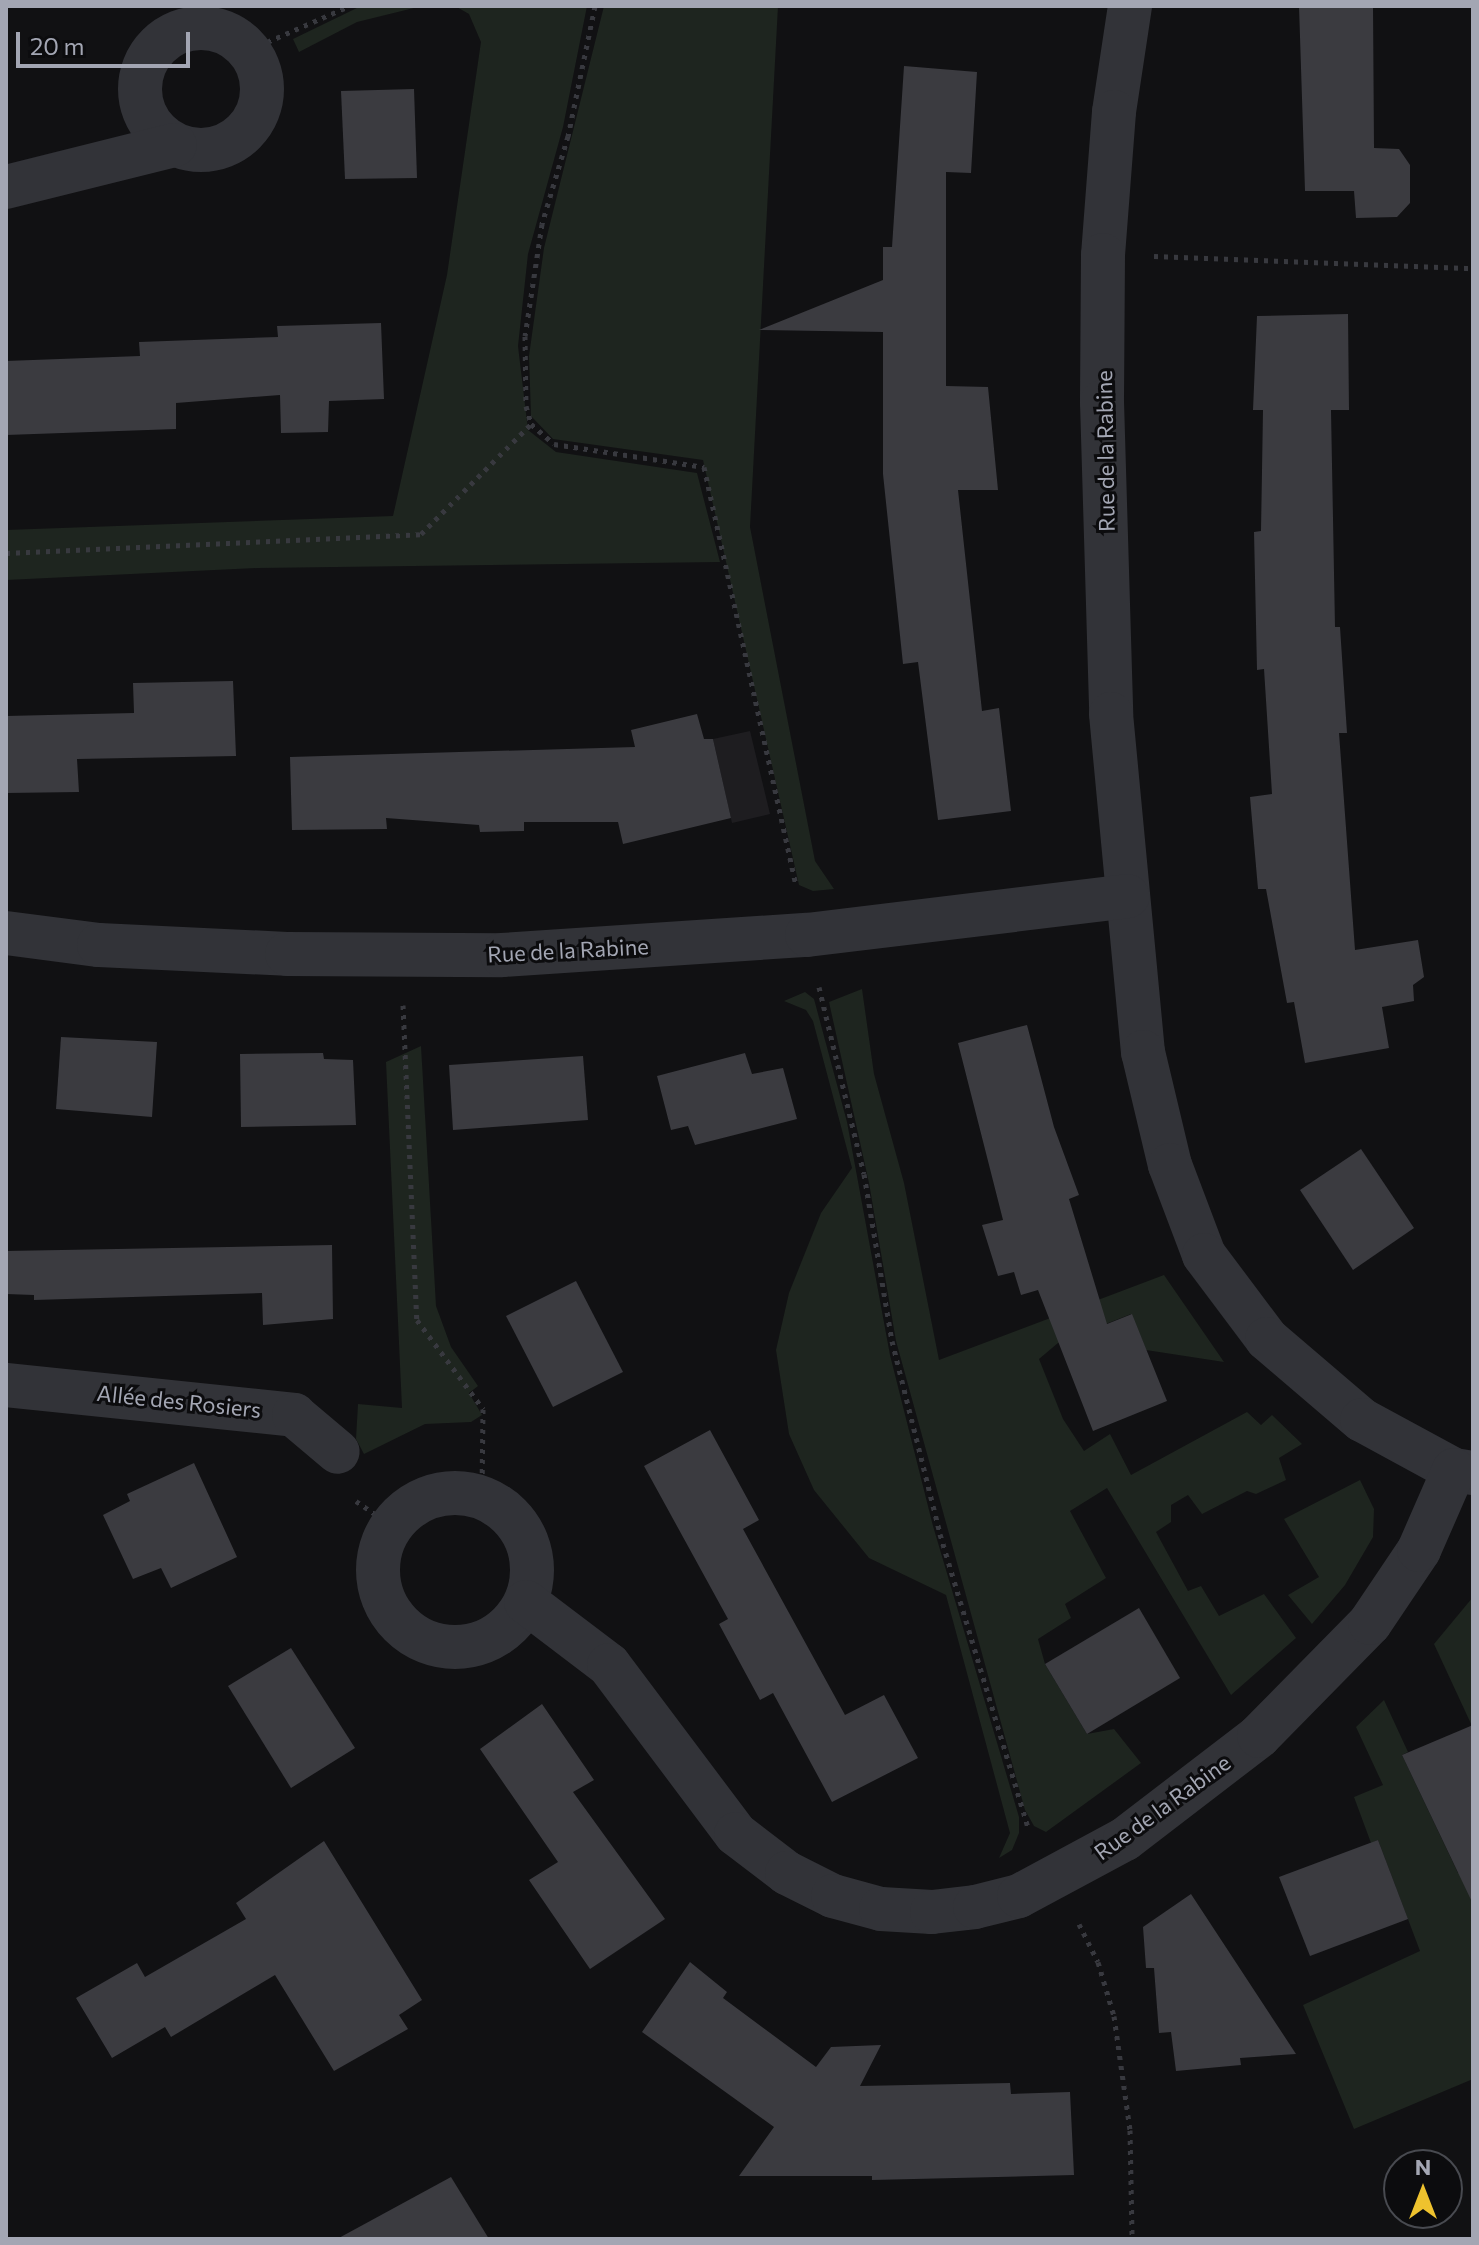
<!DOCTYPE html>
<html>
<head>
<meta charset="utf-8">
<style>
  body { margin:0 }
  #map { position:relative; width:1479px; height:2245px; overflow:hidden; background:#111113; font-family:Commissioner,sans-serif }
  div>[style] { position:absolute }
  .built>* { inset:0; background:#1e1d20 }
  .green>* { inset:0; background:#1e251f }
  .building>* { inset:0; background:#3b3b40 }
  .path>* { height:5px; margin-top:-2.5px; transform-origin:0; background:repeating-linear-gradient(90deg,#38393f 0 4px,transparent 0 10px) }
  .minor>* { height:44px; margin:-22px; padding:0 22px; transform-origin:22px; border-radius:22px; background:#323338 }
  .minor>.ring { margin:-22px; padding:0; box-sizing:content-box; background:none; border:44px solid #323338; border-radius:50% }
  span { translate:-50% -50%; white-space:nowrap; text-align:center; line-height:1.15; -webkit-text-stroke:6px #0c0c0e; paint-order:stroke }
  .street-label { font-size:22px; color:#a3a6b3 }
  .frame { position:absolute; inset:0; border:8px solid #a3a6b3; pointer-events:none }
  .north { position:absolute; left:1383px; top:2149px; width:80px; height:80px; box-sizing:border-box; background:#0c0c0e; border:2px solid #484a50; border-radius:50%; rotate:0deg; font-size:22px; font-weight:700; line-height:32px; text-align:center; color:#a3a6b3 }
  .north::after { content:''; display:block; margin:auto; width:28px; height:36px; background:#eec22e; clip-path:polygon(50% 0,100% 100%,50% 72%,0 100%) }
  .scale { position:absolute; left:16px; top:32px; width:174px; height:36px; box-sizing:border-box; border:4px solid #a3a6b3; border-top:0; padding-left:10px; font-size:24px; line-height:28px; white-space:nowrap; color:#a3a6b3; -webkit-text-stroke:6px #0c0c0e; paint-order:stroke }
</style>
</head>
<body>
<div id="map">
  <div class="built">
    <i style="clip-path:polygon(750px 731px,770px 814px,732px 823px,713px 739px)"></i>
  </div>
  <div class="green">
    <i style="clip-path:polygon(361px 6px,422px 6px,357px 22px,299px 52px,293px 39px)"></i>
    <i style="clip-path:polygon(455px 6px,587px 6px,563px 127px,528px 254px,518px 346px,528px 430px,556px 452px,697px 473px,720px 562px,258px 568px,6px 580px,6px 530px,393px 516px,447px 275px,481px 42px,469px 14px)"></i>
    <i style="clip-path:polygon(604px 6px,778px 6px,750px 527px,815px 861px,834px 889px,813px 891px,799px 885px,703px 460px,553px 439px,531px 416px,529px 356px,544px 248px)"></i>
    <i style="clip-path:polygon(862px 989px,874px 1074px,904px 1183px,939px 1360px,1164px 1275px,1224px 1362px,1146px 1350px,1131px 1314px,1058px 1343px,1039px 1359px,1063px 1419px,1084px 1451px,1110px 1434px,1131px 1475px,1247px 1412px,1261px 1425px,1272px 1415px,1302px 1444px,1279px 1458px,1286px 1480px,1256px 1494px,1247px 1491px,1202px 1514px,1188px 1495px,1171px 1505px,1171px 1522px,1156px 1532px,1188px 1591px,1201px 1586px,1219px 1616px,1264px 1594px,1296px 1638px,1231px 1695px,1107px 1488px,1070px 1511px,1106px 1578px,1065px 1604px,1071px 1618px,1038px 1639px,1045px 1664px,1087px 1734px,1114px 1729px,1141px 1763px,1046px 1832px,1034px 1826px,1025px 1810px,896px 1341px,869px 1183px,829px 1002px)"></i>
    <i style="clip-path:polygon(805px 992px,814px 999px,847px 1122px,890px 1355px,933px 1526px,1019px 1817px,1019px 1833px,1012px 1850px,999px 1858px,1010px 1833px,946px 1595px,869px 1558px,814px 1490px,789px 1434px,776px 1350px,789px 1293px,821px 1213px,852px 1168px,813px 1021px,806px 1010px,784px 1001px)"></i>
    <i style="clip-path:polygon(421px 1046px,436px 1306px,451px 1347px,478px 1386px,469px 1393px,482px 1415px,471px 1422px,425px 1424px,364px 1454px,356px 1439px,358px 1404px,402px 1408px,386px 1062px)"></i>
    <i style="clip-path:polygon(1360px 1480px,1374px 1509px,1373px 1537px,1345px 1585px,1312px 1624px,1288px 1595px,1319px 1577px,1284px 1519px)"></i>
    <i style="clip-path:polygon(1473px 1597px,1473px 1725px,1472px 1726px,1434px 1644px)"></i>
    <i style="clip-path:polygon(1384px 1700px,1408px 1752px,1402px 1755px,1458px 1873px,1473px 1866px,1473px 2079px,1354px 2129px,1303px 2005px,1420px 1951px,1378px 1840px,1371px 1843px,1354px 1797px,1383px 1785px,1356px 1727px)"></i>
  </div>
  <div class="building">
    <i style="clip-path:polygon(1299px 6px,1373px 6px,1374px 148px,1399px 149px,1410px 165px,1410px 203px,1397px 217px,1356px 218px,1354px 191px,1305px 191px)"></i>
    <i style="clip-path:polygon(904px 66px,977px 72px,971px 173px,946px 172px,946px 386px,988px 387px,998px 490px,958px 490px,982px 711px,999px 708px,1011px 811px,938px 820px,918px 662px,903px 664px,883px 474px,883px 332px,759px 330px,883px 280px,883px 247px,892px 247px)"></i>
    <i style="clip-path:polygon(414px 89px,417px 178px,345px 179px,341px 91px)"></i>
    <i style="clip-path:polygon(1348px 314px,1349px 410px,1331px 410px,1335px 627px,1340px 627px,1347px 733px,1339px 733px,1355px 950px,1418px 940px,1424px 977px,1413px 985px,1414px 1001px,1382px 1007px,1389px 1048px,1305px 1063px,1294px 1002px,1287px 1003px,1266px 889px,1258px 889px,1250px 797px,1272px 794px,1264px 669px,1257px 670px,1254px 532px,1261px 531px,1263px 410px,1253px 410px,1257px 316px)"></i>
    <i style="clip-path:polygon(381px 323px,384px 399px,329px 401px,328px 432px,281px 433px,280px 395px,176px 403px,176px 429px,6px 435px,6px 361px,140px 356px,139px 342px,278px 337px,277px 326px)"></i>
    <i style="clip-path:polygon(233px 681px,236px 756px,77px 759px,79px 792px,6px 793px,6px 716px,134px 713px,133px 683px)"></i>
    <i style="clip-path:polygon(697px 714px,704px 739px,713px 739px,731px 818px,623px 844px,618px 822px,524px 822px,524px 831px,480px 832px,479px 825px,386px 818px,387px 829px,292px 830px,290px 757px,635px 747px,631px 730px)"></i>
    <i style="clip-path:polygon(1027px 1025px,1054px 1127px,1079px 1195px,1069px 1199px,1107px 1324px,1132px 1314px,1167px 1401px,1093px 1431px,1038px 1290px,1021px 1295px,1014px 1272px,998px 1276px,982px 1225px,1003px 1220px,958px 1043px)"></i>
    <i style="clip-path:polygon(61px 1037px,157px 1042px,152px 1117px,56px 1109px)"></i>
    <i style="clip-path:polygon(323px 1053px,324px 1059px,353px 1060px,356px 1125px,241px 1127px,240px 1054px)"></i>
    <i style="clip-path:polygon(745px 1053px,752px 1074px,783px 1068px,797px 1119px,695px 1145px,688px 1126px,671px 1130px,657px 1076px)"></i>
    <i style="clip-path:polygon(583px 1056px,588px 1120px,453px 1130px,449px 1065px)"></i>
    <i style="clip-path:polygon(1361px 1149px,1414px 1228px,1353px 1270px,1300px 1190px)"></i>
    <i style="clip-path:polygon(332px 1245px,333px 1319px,263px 1325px,262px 1293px,34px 1300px,34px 1295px,6px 1294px,6px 1251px)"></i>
    <i style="clip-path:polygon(576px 1281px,623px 1372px,553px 1407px,506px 1316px)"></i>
    <i style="clip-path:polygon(710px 1430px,759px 1520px,743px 1529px,845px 1715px,884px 1695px,918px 1758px,832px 1802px,773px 1693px,760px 1700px,719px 1624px,728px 1619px,644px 1466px)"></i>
    <i style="clip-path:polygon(194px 1463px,237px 1557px,171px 1588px,161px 1568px,133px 1579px,103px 1515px,130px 1501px,127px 1494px)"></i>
    <i style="clip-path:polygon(1139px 1608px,1180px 1678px,1087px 1734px,1045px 1664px)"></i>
    <i style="clip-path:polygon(291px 1648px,355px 1748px,291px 1788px,228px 1686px)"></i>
    <i style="clip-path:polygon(542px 1704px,594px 1780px,573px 1792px,665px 1919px,590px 1969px,529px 1880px,558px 1862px,480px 1749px)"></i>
    <i style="clip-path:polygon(1473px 1725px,1473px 1904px,1402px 1755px)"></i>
    <i style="clip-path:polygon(1378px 1840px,1408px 1919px,1310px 1956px,1279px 1877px)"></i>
    <i style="clip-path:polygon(324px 1841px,422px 2000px,399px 2015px,408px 2029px,334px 2071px,275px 1975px,171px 2037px,165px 2027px,112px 2058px,76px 1998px,137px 1963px,145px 1977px,246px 1919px,236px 1903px)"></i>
    <i style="clip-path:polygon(1191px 1894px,1296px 2054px,1240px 2058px,1241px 2065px,1176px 2071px,1171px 2032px,1159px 2033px,1154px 1968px,1146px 1968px,1143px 1927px)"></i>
    <i style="clip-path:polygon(690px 1962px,727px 1992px,723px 1998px,816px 2067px,831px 2047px,881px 2045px,860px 2086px,1010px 2083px,1011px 2094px,1070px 2092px,1074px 2175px,872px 2180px,872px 2176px,739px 2176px,774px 2127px,642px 2032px)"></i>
    <i style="clip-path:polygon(451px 2177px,489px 2239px,337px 2239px)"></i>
  </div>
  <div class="path">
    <i style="left:595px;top:6px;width:133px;rotate:101.7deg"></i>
    <i style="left:568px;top:136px;width:92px;rotate:106.5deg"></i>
    <i style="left:542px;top:224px;width:113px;rotate:98.6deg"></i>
    <i style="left:525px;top:336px;width:70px;rotate:89.2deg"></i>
    <i style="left:526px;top:406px;width:19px;rotate:74deg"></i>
    <i style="left:531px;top:424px;width:30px;rotate:41deg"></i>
    <i style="left:554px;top:444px;width:152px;rotate:8.7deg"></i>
    <i style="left:704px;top:467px;width:427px;rotate:77.6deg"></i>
    <i style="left:249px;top:50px;width:109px;rotate:-23.7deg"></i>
    <i style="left:1154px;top:256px;width:319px;rotate:2.2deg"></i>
    <i style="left:6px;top:553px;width:415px;rotate:-2.6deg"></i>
    <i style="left:421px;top:534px;width:156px;rotate:-45deg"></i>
    <i style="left:819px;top:987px;width:192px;rotate:76.5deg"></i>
    <i style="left:864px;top:1174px;width:169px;rotate:80.5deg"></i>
    <i style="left:892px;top:1341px;width:199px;rotate:76deg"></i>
    <i style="left:940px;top:1534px;width:309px;rotate:73.3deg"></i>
    <i style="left:403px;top:1005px;width:315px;rotate:87.5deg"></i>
    <i style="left:417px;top:1320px;width:111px;rotate:53.4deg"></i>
    <i style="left:483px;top:1409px;width:88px;rotate:90.7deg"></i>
    <i style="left:356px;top:1501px;width:42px;rotate:34.4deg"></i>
    <i style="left:1079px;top:1924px;width:42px;rotate:63.4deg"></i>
    <i style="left:1098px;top:1962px;width:56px;rotate:73.5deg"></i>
    <i style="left:1114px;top:2016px;width:115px;rotate:82deg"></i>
    <i style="left:1130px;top:2130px;width:109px;rotate:88.9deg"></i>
  </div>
  <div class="minor">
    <i style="left:1130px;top:6px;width:107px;rotate:98.6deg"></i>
    <i style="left:1114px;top:112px;width:143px;rotate:94.4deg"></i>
    <i style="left:1103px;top:255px;width:147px;rotate:90.4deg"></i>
    <i style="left:1102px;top:402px;width:312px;rotate:88.3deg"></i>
    <i style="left:1111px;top:714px;width:340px;rotate:84.6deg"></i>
    <i style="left:1143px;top:1052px;width:116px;rotate:76.6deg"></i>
    <i style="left:1170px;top:1165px;width:96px;rotate:69.3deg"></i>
    <i style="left:1204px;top:1255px;width:105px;rotate:53.1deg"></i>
    <i style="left:1267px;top:1339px;width:125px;rotate:40.5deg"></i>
    <i style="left:1362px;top:1420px;width:105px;rotate:28.5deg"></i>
    <i style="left:1454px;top:1470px;width:19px;rotate:9deg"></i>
    <i class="ring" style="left:140px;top:28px;width:78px;height:78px"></i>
    <i style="left:6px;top:187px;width:174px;rotate:-14deg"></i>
    <i style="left:6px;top:933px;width:94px;rotate:7.4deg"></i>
    <i style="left:99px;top:945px;width:188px;rotate:2.7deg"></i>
    <i style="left:287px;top:954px;width:215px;rotate:0.3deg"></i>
    <i style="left:502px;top:955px;width:306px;rotate:-3.8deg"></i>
    <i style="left:807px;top:935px;width:323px;rotate:-6.9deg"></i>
    <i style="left:6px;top:1385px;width:290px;rotate:5.9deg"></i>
    <i style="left:294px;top:1415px;width:57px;rotate:40.1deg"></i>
    <i class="ring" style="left:378px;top:1493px;width:110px;height:110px"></i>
    <i style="left:526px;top:1602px;width:104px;rotate:37.2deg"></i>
    <i style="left:609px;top:1665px;width:211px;rotate:53.1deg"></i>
    <i style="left:736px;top:1834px;width:64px;rotate:37.4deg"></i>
    <i style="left:787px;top:1873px;width:51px;rotate:26.6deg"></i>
    <i style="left:833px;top:1896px;width:50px;rotate:15.2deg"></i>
    <i style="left:881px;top:1909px;width:51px;rotate:3.4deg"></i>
    <i style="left:932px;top:1912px;width:43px;rotate:-6.6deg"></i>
    <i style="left:975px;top:1907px;width:45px;rotate:-14deg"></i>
    <i style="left:1019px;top:1896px;width:120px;rotate:-28.3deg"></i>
    <i style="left:1125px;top:1839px;width:169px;rotate:-37.5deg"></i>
    <i style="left:1259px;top:1736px;width:158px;rotate:-45.5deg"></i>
    <i style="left:1370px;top:1623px;width:88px;rotate:-56.1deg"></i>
    <i style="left:1419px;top:1550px;width:87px;rotate:-66.4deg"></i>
  </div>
  <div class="street-label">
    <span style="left:1105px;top:451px;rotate:-91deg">Rue de la Rabine</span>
    <span style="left:568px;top:950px;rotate:-3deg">Rue de la Rabine</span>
    <span style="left:179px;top:1401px;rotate:6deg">Allée des Rosiers</span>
    <span style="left:1162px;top:1807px;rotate:-36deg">Rue de la Rabine</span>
  </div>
  <div class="frame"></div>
  <div class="north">N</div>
  <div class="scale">20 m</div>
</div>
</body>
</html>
